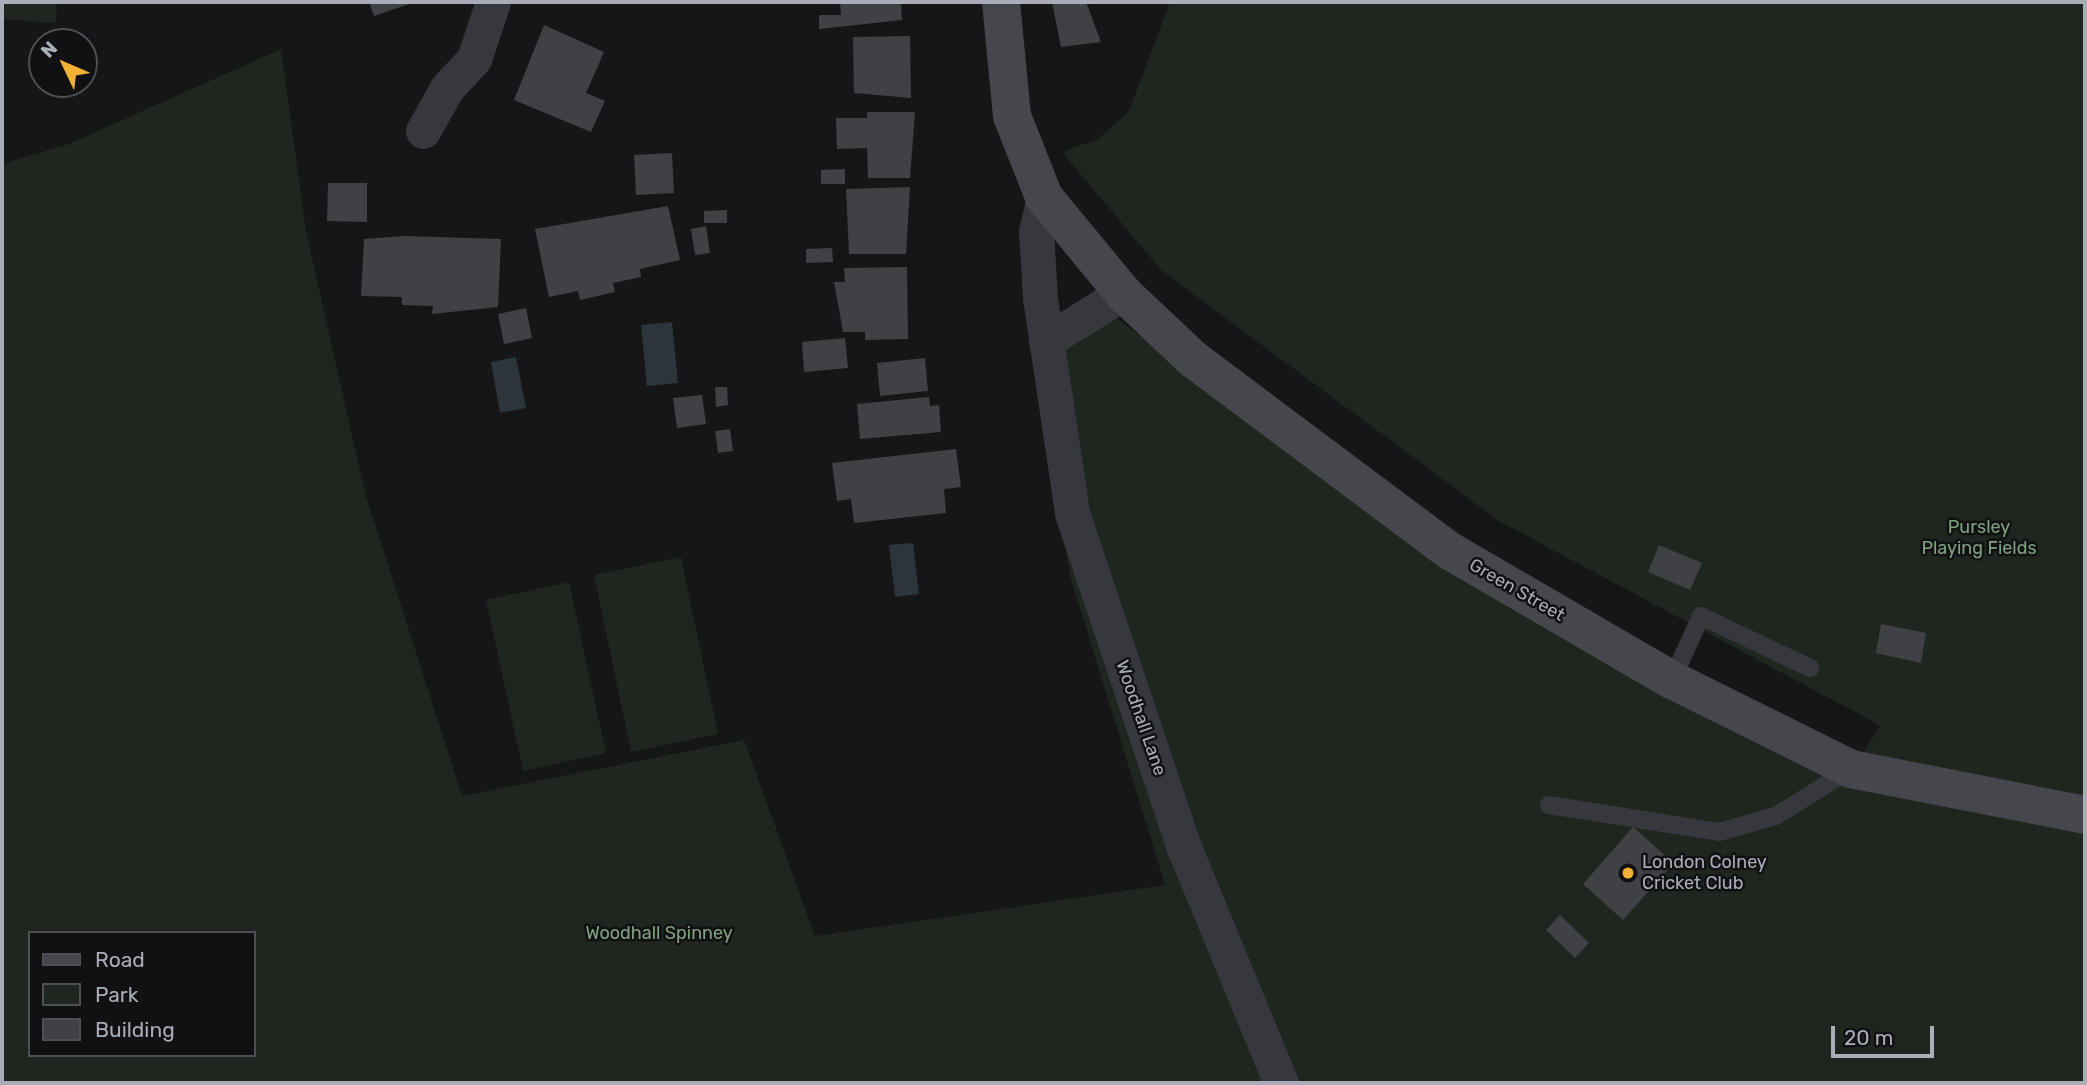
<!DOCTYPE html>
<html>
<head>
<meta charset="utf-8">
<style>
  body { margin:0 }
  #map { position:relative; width:2087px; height:1085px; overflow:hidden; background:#161618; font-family:Rubik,sans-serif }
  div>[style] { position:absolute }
  .green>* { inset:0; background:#1e261f }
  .water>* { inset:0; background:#2c353c }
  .building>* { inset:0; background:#404145 }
  .lane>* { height:18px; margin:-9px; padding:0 9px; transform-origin:9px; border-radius:9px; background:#37383d }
  .street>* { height:35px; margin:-17.5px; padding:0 17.5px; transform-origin:17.5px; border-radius:17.5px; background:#37383d }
  .secondary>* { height:38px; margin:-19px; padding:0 19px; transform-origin:19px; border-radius:19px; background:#45474d }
  .dots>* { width:19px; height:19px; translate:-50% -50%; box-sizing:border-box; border:4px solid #111113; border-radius:50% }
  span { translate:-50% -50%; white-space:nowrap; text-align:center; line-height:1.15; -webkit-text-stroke:5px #111113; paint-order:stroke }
  .park-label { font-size:18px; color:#7fa381 }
  .street-label { font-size:18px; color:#a8adb8 }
  .poi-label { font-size:18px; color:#a8adb8 }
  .left { translate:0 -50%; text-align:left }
  .frame { position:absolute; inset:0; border:4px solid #a8adb8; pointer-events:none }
  .legend { position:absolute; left:28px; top:931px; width:228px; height:126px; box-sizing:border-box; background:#111113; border:2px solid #4d4f55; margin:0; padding:9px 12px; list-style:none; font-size:21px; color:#a8adb8 }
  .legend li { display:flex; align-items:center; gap:14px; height:35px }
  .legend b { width:35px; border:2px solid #4d4f55 }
  .north { position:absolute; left:28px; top:28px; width:70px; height:70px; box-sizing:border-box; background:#111113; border:2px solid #4d4f55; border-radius:50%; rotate:314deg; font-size:19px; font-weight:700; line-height:28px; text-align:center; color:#a8adb8 }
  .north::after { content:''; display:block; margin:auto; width:24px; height:32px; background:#f2b134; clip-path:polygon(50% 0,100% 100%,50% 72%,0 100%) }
  .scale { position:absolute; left:1831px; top:1026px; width:103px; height:32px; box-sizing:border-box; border:4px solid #a8adb8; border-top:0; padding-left:9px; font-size:21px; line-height:24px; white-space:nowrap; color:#a8adb8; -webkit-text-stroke:5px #111113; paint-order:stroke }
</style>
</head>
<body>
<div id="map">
  <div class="green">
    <i style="clip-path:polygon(2px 2px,57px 2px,56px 23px,2px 19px)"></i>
    <i style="clip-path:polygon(1170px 2px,2085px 2px,2085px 815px,1851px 769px,1881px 726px,1499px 521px,1161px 270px,1062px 152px,1098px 139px,1129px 111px)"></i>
    <i style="clip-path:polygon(evenodd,281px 49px,306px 231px,365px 493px,462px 796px,744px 740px,815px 936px,1165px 885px,1071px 579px,1057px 504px,1058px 349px,1107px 310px,1272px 439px,1670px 694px,2085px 828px,2085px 1083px,2px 1083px,2px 164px,69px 144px,281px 49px,30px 933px,254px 933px,254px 1055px,30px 1055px,30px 933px)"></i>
    <i style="clip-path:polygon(681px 557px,718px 734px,631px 752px,594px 575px)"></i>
    <i style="clip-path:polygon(569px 582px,606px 753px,523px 771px,486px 600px)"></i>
  </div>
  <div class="water">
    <i style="clip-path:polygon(672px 322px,678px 383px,647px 386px,641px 325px)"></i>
    <i style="clip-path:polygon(516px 357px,526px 408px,500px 413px,491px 362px)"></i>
    <i style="clip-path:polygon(913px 543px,919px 594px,895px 597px,889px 545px)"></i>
  </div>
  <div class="building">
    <i style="clip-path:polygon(369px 2px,415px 2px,374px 16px)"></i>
    <i style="clip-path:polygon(840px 2px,901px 2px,902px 20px,819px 29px,819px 15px,841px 15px)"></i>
    <i style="clip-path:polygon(1052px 2px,1086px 2px,1101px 42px,1061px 47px)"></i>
    <i style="clip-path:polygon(544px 25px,604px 52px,586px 93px,605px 101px,591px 132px,514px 100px)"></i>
    <i style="clip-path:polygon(910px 36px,911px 98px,854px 93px,853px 37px)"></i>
    <i style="clip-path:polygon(867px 112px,915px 112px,910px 178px,868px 178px,867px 148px,837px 149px,836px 118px,867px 118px)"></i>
    <i style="clip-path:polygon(672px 153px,674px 193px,636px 195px,634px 155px)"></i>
    <i style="clip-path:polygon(845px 169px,845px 184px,821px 184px,821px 170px)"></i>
    <i style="clip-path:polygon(328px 183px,367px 183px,367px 222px,327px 221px)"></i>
    <i style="clip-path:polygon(910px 187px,906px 254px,849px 254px,846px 189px)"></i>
    <i style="clip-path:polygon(668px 206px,680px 260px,640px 269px,641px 277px,613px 283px,615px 292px,580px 300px,578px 291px,549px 297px,535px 229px)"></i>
    <i style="clip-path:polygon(727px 210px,727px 223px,704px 223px,704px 211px)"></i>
    <i style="clip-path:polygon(706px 226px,710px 253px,695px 255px,691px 229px)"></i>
    <i style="clip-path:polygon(404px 236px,501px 239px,498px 307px,432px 314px,433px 306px,402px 305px,402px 297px,361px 296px,364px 239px)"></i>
    <i style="clip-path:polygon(832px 248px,833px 262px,806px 263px,806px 249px)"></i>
    <i style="clip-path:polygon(907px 267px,908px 339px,865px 340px,865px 332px,843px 332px,834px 282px,845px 282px,844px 268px)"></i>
    <i style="clip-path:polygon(526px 308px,532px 338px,504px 344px,498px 314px)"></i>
    <i style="clip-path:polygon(845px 338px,848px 368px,804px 372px,802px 342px)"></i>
    <i style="clip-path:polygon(925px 358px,928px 391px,880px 396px,877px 363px)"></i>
    <i style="clip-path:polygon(715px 387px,727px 387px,728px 405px,716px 407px)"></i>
    <i style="clip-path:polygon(702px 395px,706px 424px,677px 428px,673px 398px)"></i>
    <i style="clip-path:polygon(929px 397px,930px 406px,939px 405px,941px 432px,860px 439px,857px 404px)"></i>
    <i style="clip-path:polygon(730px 429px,733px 451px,718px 453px,715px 431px)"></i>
    <i style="clip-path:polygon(956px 449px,961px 487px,944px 489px,946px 513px,854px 523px,851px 499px,837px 501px,832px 463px)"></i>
    <i style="clip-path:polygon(1659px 545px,1702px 563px,1690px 590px,1648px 572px)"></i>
    <i style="clip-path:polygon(1881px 624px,1926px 633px,1921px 663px,1876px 653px)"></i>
    <i style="clip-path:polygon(1633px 827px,1674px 863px,1623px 920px,1583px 884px)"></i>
    <i style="clip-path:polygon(1560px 915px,1589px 943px,1575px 958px,1546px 930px)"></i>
  </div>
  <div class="lane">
    <i style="left:1672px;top:680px;width:70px;rotate:-65.6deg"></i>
    <i style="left:1701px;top:616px;width:121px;rotate:25.5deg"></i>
    <i style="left:1549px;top:805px;width:172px;rotate:9deg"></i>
    <i style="left:1719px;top:832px;width:59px;rotate:-15.7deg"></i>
    <i style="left:1776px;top:816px;width:89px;rotate:-32.1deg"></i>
  </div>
  <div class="street">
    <i style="left:423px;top:131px;width:49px;rotate:-60.8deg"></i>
    <i style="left:447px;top:88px;width:40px;rotate:-47deg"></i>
    <i style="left:474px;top:59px;width:60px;rotate:-71.6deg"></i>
    <i style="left:1044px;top:197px;width:36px;rotate:103deg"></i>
    <i style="left:1036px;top:232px;width:66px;rotate:86.5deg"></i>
    <i style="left:1040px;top:298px;width:217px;rotate:81.5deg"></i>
    <i style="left:1072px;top:513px;width:355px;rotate:71.5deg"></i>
    <i style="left:1185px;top:850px;width:252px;rotate:67.6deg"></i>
    <i style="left:1046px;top:341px;width:91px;rotate:-31.9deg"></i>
  </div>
  <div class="secondary">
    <i style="left:1001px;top:2px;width:115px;rotate:84.5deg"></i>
    <i style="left:1012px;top:116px;width:87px;rotate:68.4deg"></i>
    <i style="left:1044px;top:197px;width:124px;rotate:50.5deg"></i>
    <i style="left:1123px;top:293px;width:96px;rotate:43.3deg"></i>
    <i style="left:1193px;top:359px;width:321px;rotate:36.8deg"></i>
    <i style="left:1450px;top:551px;width:257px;rotate:30.2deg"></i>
    <i style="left:1672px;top:680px;width:200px;rotate:26.4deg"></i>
    <i style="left:1851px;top:769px;width:238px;rotate:11.1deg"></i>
  </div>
  <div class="dots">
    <i style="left:1628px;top:873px;background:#f2b134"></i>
  </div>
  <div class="park-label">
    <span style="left:1979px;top:538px">Pursley<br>Playing Fields</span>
    <span style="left:659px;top:933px">Woodhall Spinney</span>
  </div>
  <div class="street-label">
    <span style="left:1517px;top:590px;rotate:30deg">Green Street</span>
    <span style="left:1141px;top:718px;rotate:71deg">Woodhall Lane</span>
  </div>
  <div class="poi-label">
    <span class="left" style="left:1642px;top:873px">London Colney<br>Cricket Club</span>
  </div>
  <div class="frame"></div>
  <ul class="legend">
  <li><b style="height:9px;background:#45474d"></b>Road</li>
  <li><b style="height:19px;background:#1e261f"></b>Park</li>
  <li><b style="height:19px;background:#404145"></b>Building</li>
  </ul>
  <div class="north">N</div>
  <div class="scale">20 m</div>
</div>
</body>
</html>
